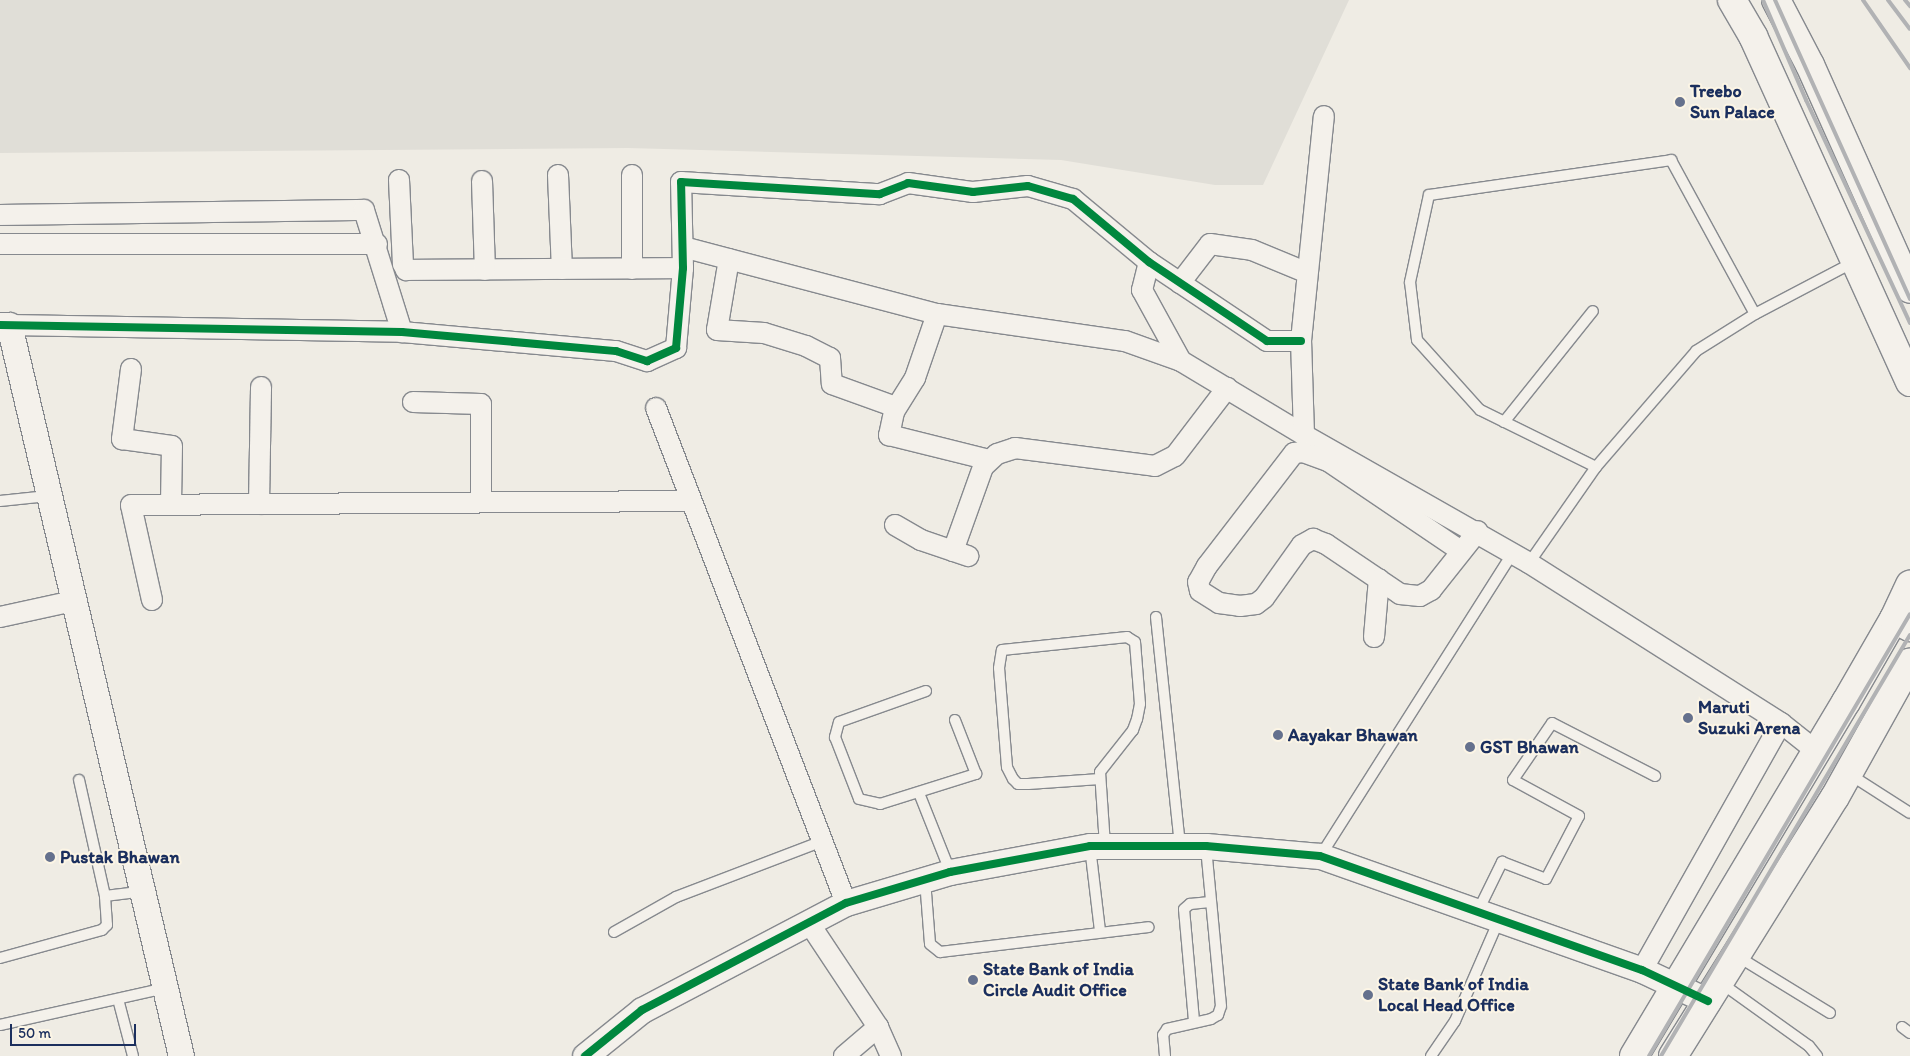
<!DOCTYPE html>
<html>
<head>
<meta charset="utf-8">
<style>
  body { margin:0 }
  #map { position:relative; width:1910px; height:1056px; overflow:hidden; background:#efece4; font-family:Itim,sans-serif }
  div>[style] { position:absolute }
  .built>* { inset:0; background:#e0ded7 }
  .roads { filter:drop-shadow(1px 0 #86898e) drop-shadow(-1px 0 #86898e) drop-shadow(0 1px #86898e) drop-shadow(0 -1px #86898e) }
  .service>* { height:10px; margin:-5px; padding:0 5px; transform-origin:5px; border-radius:5px; background:#f4f1eb }
  .minor>* { height:20px; margin:-10px; padding:0 10px; transform-origin:10px; border-radius:10px; background:#f4f1eb }
  .tertiary>* { height:25px; margin:-12.5px; padding:0 12.5px; transform-origin:12.5px; border-radius:12.5px; background:#f4f1eb }
  .secondary>* { height:28px; margin:-14px; padding:0 14px; transform-origin:14px; border-radius:14px; background:#f4f1eb }
  .primary>* { height:28px; margin:-14px; padding:0 14px; transform-origin:14px; border-radius:14px; background:#f4f1eb }
  .rail>* { height:4px; margin:-2px; padding:0 2px; transform-origin:2px; border-radius:2px; background:#b1b2b4 }
  .cycleway>* { height:8px; margin:-4px; padding:0 4px; transform-origin:4px; border-radius:4px; background:#00873e }
  .dots>* { width:14px; height:14px; translate:-50% -50%; box-sizing:border-box; border:2px solid #fcf5e5; border-radius:50% }
  span { translate:-50% -50%; white-space:nowrap; text-align:center; line-height:1.15; -webkit-text-stroke:4px #fcf5e5; paint-order:stroke }
  .poi-label { font-size:18px; color:#1b2f5e; font-weight:700 }
  .left { translate:0 -50%; text-align:left }
  .scale { position:absolute; left:10px; top:1024px; width:126px; height:22px; box-sizing:border-box; border:2px solid #1b2f5e; border-top:0; padding-left:6px; font-size:15px; line-height:18px; white-space:nowrap; color:#1b2f5e; -webkit-text-stroke:4px #fcf5e5; paint-order:stroke }
</style>
</head>
<body>
<div id="map">
  <div class="built">
    <i style="clip-path:polygon(0 0,1349px 0,1263px 185px,1215px 185px,1061px 160px,628px 148px,0 153px)"></i>
  </div>
  <div class="roads">
    <div class="service">
      <i style="left:1504px;top:422px;width:142px;rotate:-51.3deg"></i>
      <i style="left:1596px;top:467px;width:129px;rotate:-153.8deg"></i>
      <i style="left:1480px;top:410px;width:94px;rotate:-132deg"></i>
      <i style="left:1417px;top:340px;width:58px;rotate:-96.9deg"></i>
      <i style="left:1410px;top:282px;width:89px;rotate:-77.7deg"></i>
      <i style="left:1429px;top:195px;width:245px;rotate:-8.2deg"></i>
      <i style="left:1671px;top:160px;width:175px;rotate:61.4deg"></i>
      <i style="left:0;top:501px;width:48px;rotate:-5.9deg"></i>
      <i style="left:1529px;top:563px;width:117px;rotate:-55.1deg"></i>
      <i style="left:1596px;top:467px;width:153px;rotate:-49.2deg"></i>
      <i style="left:1696px;top:351px;width:70px;rotate:-32.1deg"></i>
      <i style="left:1755px;top:314px;width:112px;rotate:-27.7deg"></i>
      <i style="left:1156px;top:617px;width:229px;rotate:84deg"></i>
      <i style="left:926px;top:691px;width:92px;rotate:160.4deg"></i>
      <i style="left:839px;top:722px;width:16px;rotate:105deg"></i>
      <i style="left:835px;top:737px;width:66px;rotate:68.8deg"></i>
      <i style="left:859px;top:799px;width:22px;rotate:13deg"></i>
      <i style="left:880px;top:804px;width:101px;rotate:-17.4deg"></i>
      <i style="left:976px;top:774px;width:58px;rotate:-111.3deg"></i>
      <i style="left:1849px;top:774px;width:72px;rotate:32.6deg"></i>
      <i style="left:1100px;top:779px;width:72px;rotate:176deg"></i>
      <i style="left:1028px;top:784px;width:10px;rotate:180deg"></i>
      <i style="left:1018px;top:784px;width:7px;rotate:-135deg"></i>
      <i style="left:1013px;top:779px;width:13px;rotate:-117deg"></i>
      <i style="left:1007px;top:767px;width:99px;rotate:-94.6deg"></i>
      <i style="left:999px;top:668px;width:18px;rotate:-81deg"></i>
      <i style="left:1002px;top:650px;width:126px;rotate:-5.9deg"></i>
      <i style="left:1127px;top:637px;width:9px;rotate:32deg"></i>
      <i style="left:1135px;top:642px;width:62px;rotate:85.4deg"></i>
      <i style="left:1140px;top:704px;width:15px;rotate:101deg"></i>
      <i style="left:1137px;top:719px;width:12px;rotate:110deg"></i>
      <i style="left:1133px;top:730px;width:53px;rotate:128.2deg"></i>
      <i style="left:1100px;top:772px;width:74px;rotate:86.1deg"></i>
      <i style="left:919px;top:793px;width:84px;rotate:68.3deg"></i>
      <i style="left:1090px;top:847px;width:85px;rotate:83.2deg"></i>
      <i style="left:1321px;top:855px;width:358px;rotate:-57.6deg"></i>
      <i style="left:925px;top:880px;width:64px;rotate:85.5deg"></i>
      <i style="left:930px;top:944px;width:13px;rotate:39deg"></i>
      <i style="left:940px;top:952px;width:210px;rotate:-6.8deg"></i>
      <i style="left:105px;top:896px;width:38px;rotate:-7deg"></i>
      <i style="left:1478px;top:911px;width:55px;rotate:-63.9deg"></i>
      <i style="left:1502px;top:862px;width:47px;rotate:21.1deg"></i>
      <i style="left:1546px;top:879px;width:71px;rotate:-62.4deg"></i>
      <i style="left:1579px;top:816px;width:75px;rotate:-151.4deg"></i>
      <i style="left:1513px;top:780px;width:69px;rotate:-55.6deg"></i>
      <i style="left:1552px;top:723px;width:116px;rotate:27.2deg"></i>
      <i style="left:614px;top:932px;width:71px;rotate:-29.4deg"></i>
      <i style="left:676px;top:897px;width:157px;rotate:-20.9deg"></i>
      <i style="left:1737px;top:956px;width:109px;rotate:31.5deg"></i>
      <i style="left:0;top:958px;width:106px;rotate:-15.4deg"></i>
      <i style="left:102px;top:930px;width:7px;rotate:-45deg"></i>
      <i style="left:107px;top:925px;width:29px;rotate:-94deg"></i>
      <i style="left:105px;top:896px;width:119px;rotate:-102.6deg"></i>
      <i style="left:1721px;top:983px;width:108px;rotate:35.6deg"></i>
      <i style="left:1809px;top:1046px;width:13px;rotate:51deg"></i>
      <i style="left:118px;top:999px;width:59px;rotate:75.3deg"></i>
      <i style="left:1194px;top:1021px;width:112px;rotate:-95.1deg"></i>
      <i style="left:1184px;top:909px;width:8px;rotate:-40deg"></i>
      <i style="left:1190px;top:904px;width:20px;rotate:-6deg"></i>
      <i style="left:0;top:1025px;width:169px;rotate:-12.6deg"></i>
      <i style="left:1902px;top:1027px;width:10px;rotate:37deg"></i>
      <i style="left:1165px;top:1056px;width:21px;rotate:-95deg"></i>
      <i style="left:1163px;top:1035px;width:7px;rotate:-56deg"></i>
      <i style="left:1167px;top:1029px;width:45px;rotate:-12.8deg"></i>
      <i style="left:1211px;top:1019px;width:8px;rotate:-30deg"></i>
      <i style="left:1218px;top:1015px;width:9px;rotate:-72deg"></i>
      <i style="left:1221px;top:1006px;width:160px;rotate:-95.4deg"></i>
      <i style="left:1431px;top:1056px;width:42px;rotate:-55.6deg"></i>
      <i style="left:1455px;top:1021px;width:110px;rotate:-66.5deg"></i>
    </div>
    <div class="minor">
      <i style="left:558px;top:175px;width:94px;rotate:87.6deg"></i>
      <i style="left:632px;top:175px;width:94px;rotate:90deg"></i>
      <i style="left:399px;top:180px;width:84px;rotate:87.3deg"></i>
      <i style="left:403px;top:264px;width:7px;rotate:63deg"></i>
      <i style="left:406px;top:270px;width:277px;rotate:-0.4deg"></i>
      <i style="left:482px;top:181px;width:89px;rotate:88.1deg"></i>
      <i style="left:0;top:215px;width:364px;rotate:-0.8deg"></i>
      <i style="left:364px;top:210px;width:128px;rotate:72.7deg"></i>
      <i style="left:0;top:244px;width:377px"></i>
      <i style="left:683px;top:247px;width:263px;rotate:14.8deg"></i>
      <i style="left:937px;top:314px;width:190px;rotate:8.2deg"></i>
      <i style="left:1125px;top:341px;width:59px;rotate:19.7deg"></i>
      <i style="left:1181px;top:361px;width:144px;rotate:31deg"></i>
      <i style="left:1304px;top:435px;width:259px;rotate:29.6deg"></i>
      <i style="left:1529px;top:563px;width:299px;rotate:32.4deg"></i>
      <i style="left:1781px;top:723px;width:43px;rotate:38.5deg"></i>
      <i style="left:729px;top:259px;width:72px;rotate:99.6deg"></i>
      <i style="left:717px;top:330px;width:47px;rotate:3.7deg"></i>
      <i style="left:764px;top:333px;width:44px;rotate:17.2deg"></i>
      <i style="left:806px;top:346px;width:27px;rotate:27deg"></i>
      <i style="left:830px;top:358px;width:26px;rotate:86deg"></i>
      <i style="left:832px;top:384px;width:68px;rotate:19.8deg"></i>
      <i style="left:1149px;top:262px;width:29px;rotate:104deg"></i>
      <i style="left:1142px;top:290px;width:81px;rotate:61.2deg"></i>
      <i style="left:1180px;top:283px;width:49px;rotate:-52.4deg"></i>
      <i style="left:1210px;top:244px;width:42px;rotate:8.1deg"></i>
      <i style="left:1252px;top:250px;width:57px;rotate:22.5deg"></i>
      <i style="left:937px;top:314px;width:68px;rotate:109deg"></i>
      <i style="left:915px;top:378px;width:40px;rotate:122deg"></i>
      <i style="left:894px;top:412px;width:24px;rotate:102deg"></i>
      <i style="left:889px;top:435px;width:103px;rotate:14deg"></i>
      <i style="left:9px;top:325px;width:393px;rotate:1deg"></i>
      <i style="left:402px;top:332px;width:215px;rotate:5.1deg"></i>
      <i style="left:616px;top:351px;width:33px;rotate:18deg"></i>
      <i style="left:647px;top:361px;width:32px;rotate:-24deg"></i>
      <i style="left:676px;top:348px;width:80px;rotate:-85deg"></i>
      <i style="left:683px;top:268px;width:86px;rotate:-91.3deg"></i>
      <i style="left:681px;top:182px;width:199px;rotate:3.5deg"></i>
      <i style="left:880px;top:194px;width:30px;rotate:-21deg"></i>
      <i style="left:908px;top:183px;width:66px;rotate:7.9deg"></i>
      <i style="left:973px;top:192px;width:55px;rotate:-6.2deg"></i>
      <i style="left:1028px;top:186px;width:47px;rotate:16.1deg"></i>
      <i style="left:1073px;top:199px;width:99px;rotate:39.7deg"></i>
      <i style="left:1149px;top:262px;width:142px;rotate:33.8deg"></i>
      <i style="left:1267px;top:341px;width:34px"></i>
      <i style="left:131px;top:369px;width:71px;rotate:97.3deg"></i>
      <i style="left:122px;top:439px;width:50px;rotate:8deg"></i>
      <i style="left:172px;top:446px;width:59px;rotate:91deg"></i>
      <i style="left:413px;top:402px;width:68px;rotate:1.7deg"></i>
      <i style="left:481px;top:404px;width:98px;rotate:90deg"></i>
      <i style="left:656px;top:408px;width:530px;rotate:69deg"></i>
      <i style="left:1304px;top:435px;width:94px;rotate:-91.8deg"></i>
      <i style="left:1301px;top:341px;width:226px;rotate:-84.2deg"></i>
      <i style="left:259px;top:504px;width:117px;rotate:-89deg"></i>
      <i style="left:895px;top:525px;width:30px;rotate:30deg"></i>
      <i style="left:921px;top:540px;width:50px;rotate:18.8deg"></i>
      <i style="left:953px;top:551px;width:89px;rotate:-70.3deg"></i>
      <i style="left:983px;top:467px;width:19px;rotate:-43deg"></i>
      <i style="left:997px;top:454px;width:19px;rotate:-18deg"></i>
      <i style="left:1015px;top:448px;width:141px;rotate:7.3deg"></i>
      <i style="left:1155px;top:466px;width:22px;rotate:-27deg"></i>
      <i style="left:1175px;top:456px;width:86px;rotate:-52.6deg"></i>
      <i style="left:1461px;top:551px;width:161px;rotate:-145.9deg"></i>
      <i style="left:1328px;top:461px;width:27px;rotate:-160deg"></i>
      <i style="left:1303px;top:452px;width:9px;rotate:174deg"></i>
      <i style="left:1294px;top:453px;width:143px;rotate:127.6deg"></i>
      <i style="left:1207px;top:566px;width:18px;rotate:119deg"></i>
      <i style="left:1198px;top:582px;width:9px;rotate:77deg"></i>
      <i style="left:1200px;top:591px;width:22px;rotate:32deg"></i>
      <i style="left:1219px;top:603px;width:21px;rotate:8deg"></i>
      <i style="left:1240px;top:606px;width:16px;rotate:-7deg"></i>
      <i style="left:1256px;top:604px;width:10px;rotate:-37deg"></i>
      <i style="left:1264px;top:598px;width:65px;rotate:-54.4deg"></i>
      <i style="left:1302px;top:545px;width:13px;rotate:-29deg"></i>
      <i style="left:1313px;top:539px;width:14px;rotate:21deg"></i>
      <i style="left:1326px;top:544px;width:89px;rotate:34deg"></i>
      <i style="left:1400px;top:594px;width:20px;rotate:6deg"></i>
      <i style="left:1420px;top:596px;width:13px;rotate:-29deg"></i>
      <i style="left:1431px;top:590px;width:75px;rotate:-51.5deg"></i>
      <i style="left:152px;top:600px;width:97px;rotate:-102.5deg"></i>
      <i style="left:131px;top:505px;width:560px;rotate:-0.41deg"></i>
      <i style="left:0;top:617px;width:75px;rotate:-12.4deg"></i>
      <i style="left:1374px;top:637px;width:58px;rotate:-85.1deg"></i>
      <i style="left:809px;top:923px;width:125px;rotate:56.4deg"></i>
      <i style="left:878px;top:1027px;width:32px;rotate:66deg"></i>
      <i style="left:1642px;top:970px;width:283px;rotate:-60.6deg"></i>
      <i style="left:844px;top:1056px;width:45px;rotate:-40.5deg"></i>
    </div>
    <div class="tertiary">
      <i style="left:0;top:325px;width:9px"></i>
      <i style="left:9px;top:325px;width:751px;rotate:76.76deg"></i>
      <i style="left:585px;top:1056px;width:73px;rotate:-38.9deg"></i>
      <i style="left:642px;top:1010px;width:230px;rotate:-27.7deg"></i>
      <i style="left:846px;top:903px;width:109px;rotate:-16.6deg"></i>
      <i style="left:950px;top:872px;width:142px;rotate:-10.5deg"></i>
      <i style="left:1090px;top:846px;width:116px"></i>
      <i style="left:1206px;top:846px;width:114px;rotate:5deg"></i>
      <i style="left:1320px;top:856px;width:342px;rotate:19.5deg"></i>
      <i style="left:1642px;top:970px;width:73px;rotate:25.2deg"></i>
    </div>
    <div class="secondary">
      <i style="left:1894px;top:619px;width:18px;rotate:27deg"></i>
    </div>
    <div class="primary">
      <i style="left:1732px;top:0;width:42px;rotate:59.7deg"></i>
      <i style="left:1753px;top:36px;width:380px;rotate:65.6deg"></i>
      <i style="left:1776px;top:0;width:73px;rotate:62.4deg"></i>
      <i style="left:1810px;top:65px;width:245px;rotate:65.9deg"></i>
      <i style="left:1634px;top:1056px;width:413px;rotate:-59.1deg"></i>
      <i style="left:1846px;top:702px;width:96px;rotate:-60deg"></i>
      <i style="left:1894px;top:619px;width:38px;rotate:-65deg"></i>
      <i style="left:1673px;top:1056px;width:305px;rotate:-58deg"></i>
      <i style="left:1835px;top:797px;width:154px;rotate:-60.9deg"></i>
    </div>
  </div>
  <div class="rail">
    <i style="left:1763px;top:0;width:109px;rotate:66.7deg"></i>
    <i style="left:1806px;top:100px;width:246px;rotate:65deg"></i>
    <i style="left:1775px;top:0;width:328px;rotate:65.7deg"></i>
    <i style="left:1863px;top:0;width:83px;rotate:55.3deg"></i>
    <i style="left:1888px;top:0;width:36px;rotate:53deg"></i>
    <i style="left:1905px;top:0;width:8px;rotate:50deg"></i>
    <i style="left:1649px;top:1056px;width:513px;rotate:-59.44deg"></i>
    <i style="left:1661px;top:1056px;width:489px;rotate:-59.4deg"></i>
  </div>
  <div class="cycleway">
    <i style="left:0;top:325px;width:402px;rotate:1deg"></i>
    <i style="left:402px;top:332px;width:215px;rotate:5.1deg"></i>
    <i style="left:616px;top:351px;width:33px;rotate:18deg"></i>
    <i style="left:647px;top:361px;width:32px;rotate:-24deg"></i>
    <i style="left:676px;top:348px;width:80px;rotate:-85deg"></i>
    <i style="left:683px;top:268px;width:86px;rotate:-91.3deg"></i>
    <i style="left:681px;top:182px;width:199px;rotate:3.5deg"></i>
    <i style="left:880px;top:194px;width:30px;rotate:-21deg"></i>
    <i style="left:908px;top:183px;width:66px;rotate:7.9deg"></i>
    <i style="left:973px;top:192px;width:55px;rotate:-6.2deg"></i>
    <i style="left:1028px;top:186px;width:47px;rotate:16.1deg"></i>
    <i style="left:1073px;top:199px;width:99px;rotate:39.7deg"></i>
    <i style="left:1149px;top:262px;width:142px;rotate:33.8deg"></i>
    <i style="left:1267px;top:341px;width:34px"></i>
    <i style="left:585px;top:1056px;width:73px;rotate:-38.9deg"></i>
    <i style="left:642px;top:1010px;width:230px;rotate:-27.7deg"></i>
    <i style="left:846px;top:903px;width:109px;rotate:-16.6deg"></i>
    <i style="left:950px;top:872px;width:142px;rotate:-10.5deg"></i>
    <i style="left:1090px;top:846px;width:116px"></i>
    <i style="left:1206px;top:846px;width:114px;rotate:5deg"></i>
    <i style="left:1320px;top:856px;width:342px;rotate:19.5deg"></i>
    <i style="left:1642px;top:970px;width:73px;rotate:25.2deg"></i>
  </div>
  <div class="dots">
    <i style="left:1680px;top:102px;background:#65718d"></i>
    <i style="left:1688px;top:718px;background:#65718d"></i>
    <i style="left:1278px;top:735px;background:#65718d"></i>
    <i style="left:1470px;top:747px;background:#65718d"></i>
    <i style="left:50px;top:857px;background:#65718d"></i>
    <i style="left:973px;top:980px;background:#65718d"></i>
    <i style="left:1368px;top:995px;background:#65718d"></i>
  </div>
  <div class="poi-label">
    <span class="left" style="left:1690px;top:102px">Treebo<br>Sun Palace</span>
    <span class="left" style="left:1698px;top:718px">Maruti<br>Suzuki Arena</span>
    <span class="left" style="left:1288px;top:735px">Aayakar Bhawan</span>
    <span class="left" style="left:1480px;top:747px">GST Bhawan</span>
    <span class="left" style="left:60px;top:857px">Pustak Bhawan</span>
    <span class="left" style="left:983px;top:980px">State Bank of India<br>Circle Audit Office</span>
    <span class="left" style="left:1378px;top:995px">State Bank of India<br>Local Head Office</span>
  </div>
  <div class="scale">50 m</div>
</div>
</body>
</html>
